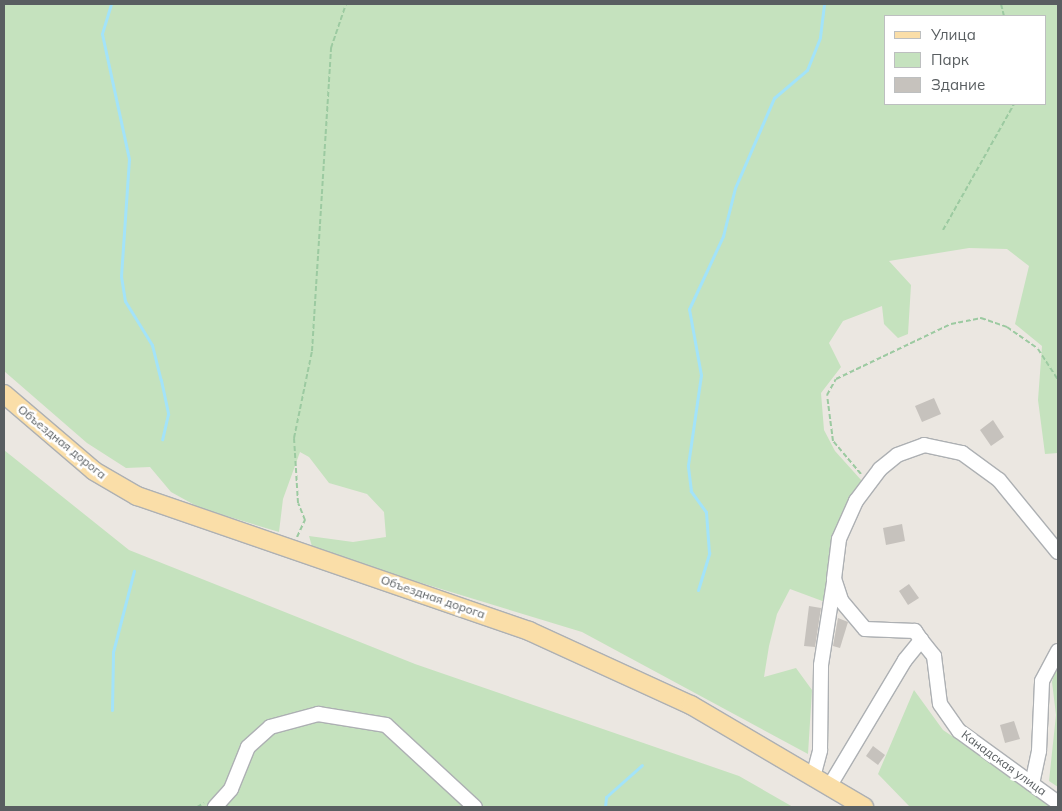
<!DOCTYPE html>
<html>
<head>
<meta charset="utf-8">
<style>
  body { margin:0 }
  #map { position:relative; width:1062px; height:811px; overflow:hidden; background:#ebe7e1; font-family:Mulish,sans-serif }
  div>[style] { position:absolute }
  .green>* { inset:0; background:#c5e2be }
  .stream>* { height:3px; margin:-1.5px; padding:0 1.5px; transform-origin:1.5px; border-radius:1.5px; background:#a3e3f9 }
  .building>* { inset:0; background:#c6c2bd }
  .path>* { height:2px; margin-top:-1px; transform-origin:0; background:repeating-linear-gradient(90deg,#9ccaa1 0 5px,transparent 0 7.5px) }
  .roads { filter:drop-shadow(1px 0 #adb0b3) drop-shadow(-1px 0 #adb0b3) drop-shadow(0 1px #adb0b3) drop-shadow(0 -1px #adb0b3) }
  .minor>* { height:14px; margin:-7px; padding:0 7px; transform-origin:7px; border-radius:7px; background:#fff }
  .major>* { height:18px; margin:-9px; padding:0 9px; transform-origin:9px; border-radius:9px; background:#fadea8 }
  span { translate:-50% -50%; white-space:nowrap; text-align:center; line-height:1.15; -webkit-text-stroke:5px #fff; paint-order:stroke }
  .street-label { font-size:12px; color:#595e61 }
  .frame { position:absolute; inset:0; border:5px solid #595e61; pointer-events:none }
  .legend { position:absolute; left:884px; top:15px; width:162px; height:90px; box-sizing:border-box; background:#fff; border:1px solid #bdbfc0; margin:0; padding:6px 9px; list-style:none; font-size:15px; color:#595e61 }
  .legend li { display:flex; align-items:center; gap:10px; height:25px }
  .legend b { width:25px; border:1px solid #bdbfc0 }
</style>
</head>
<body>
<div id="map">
  <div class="green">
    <i style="clip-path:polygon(evenodd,4px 4px,1058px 4px,1058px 453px,1045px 454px,1038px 400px,1042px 346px,1015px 324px,1029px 266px,1007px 249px,969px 248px,889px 261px,911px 285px,908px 334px,898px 338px,884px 324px,882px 306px,843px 321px,829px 343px,841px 367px,821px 393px,824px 430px,835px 451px,862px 481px,861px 486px,825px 602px,790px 589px,777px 614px,769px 646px,764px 677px,796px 668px,812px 690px,808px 754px,582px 632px,313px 550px,309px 536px,353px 542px,386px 537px,384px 512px,367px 494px,329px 483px,309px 457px,300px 452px,283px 499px,279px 532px,200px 508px,171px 492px,150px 467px,126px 468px,87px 443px,4px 371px,4px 4px,886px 16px,1046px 16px,1046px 104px,886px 104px,886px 16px)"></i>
    <i style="clip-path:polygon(4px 450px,129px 550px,415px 664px,739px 776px,793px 807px,4px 807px)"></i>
    <i style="clip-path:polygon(1058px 661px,1058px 787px,1049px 781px,1056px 715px,1052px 682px)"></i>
    <i style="clip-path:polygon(914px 690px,943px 730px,1057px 807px,910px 807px,878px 774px)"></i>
  </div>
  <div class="stream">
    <i style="left:111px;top:4px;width:31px;rotate:107deg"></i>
    <i style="left:102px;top:34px;width:128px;rotate:77.8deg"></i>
    <i style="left:129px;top:159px;width:117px;rotate:93.9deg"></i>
    <i style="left:121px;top:276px;width:25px;rotate:81deg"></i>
    <i style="left:125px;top:301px;width:52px;rotate:58.5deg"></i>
    <i style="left:152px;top:345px;width:36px;rotate:76deg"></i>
    <i style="left:161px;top:380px;width:35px;rotate:78deg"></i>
    <i style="left:168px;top:414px;width:26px;rotate:103deg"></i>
    <i style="left:698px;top:590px;width:39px;rotate:-73deg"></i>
    <i style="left:709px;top:553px;width:41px;rotate:-94.2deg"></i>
    <i style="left:706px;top:512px;width:26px;rotate:-126deg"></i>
    <i style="left:691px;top:491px;width:26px;rotate:-97deg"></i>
    <i style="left:688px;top:465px;width:91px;rotate:-81.8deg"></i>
    <i style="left:701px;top:375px;width:67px;rotate:-100.3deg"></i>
    <i style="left:689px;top:309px;width:81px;rotate:-65deg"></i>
    <i style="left:723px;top:236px;width:49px;rotate:-76deg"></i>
    <i style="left:735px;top:188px;width:98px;rotate:-66.6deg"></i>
    <i style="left:774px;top:98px;width:43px;rotate:-40.3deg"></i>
    <i style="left:807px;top:70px;width:35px;rotate:-68deg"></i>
    <i style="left:820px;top:37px;width:33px;rotate:-83deg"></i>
    <i style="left:112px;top:710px;width:58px;rotate:-89deg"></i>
    <i style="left:113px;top:652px;width:84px;rotate:-75.5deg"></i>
    <i style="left:605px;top:807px;width:10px;rotate:-84deg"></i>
    <i style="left:606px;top:797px;width:48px;rotate:-41.6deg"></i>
  </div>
  <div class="building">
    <i style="clip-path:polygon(934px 398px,941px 414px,922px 422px,915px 406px)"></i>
    <i style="clip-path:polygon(993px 420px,1004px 437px,991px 446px,980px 430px)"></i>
    <i style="clip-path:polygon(902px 524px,905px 541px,886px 545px,883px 528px)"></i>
    <i style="clip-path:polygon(909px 584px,919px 598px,908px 605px,899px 591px)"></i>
    <i style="clip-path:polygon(809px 606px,821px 608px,815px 647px,804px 646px)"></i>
    <i style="clip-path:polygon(838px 618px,848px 622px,840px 648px,833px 646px)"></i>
    <i style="clip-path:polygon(1014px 721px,1020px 739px,1005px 743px,1000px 725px)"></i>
    <i style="clip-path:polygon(873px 746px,885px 755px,878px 765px,866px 756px)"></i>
  </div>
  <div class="path">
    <i style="left:1001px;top:4px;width:12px;rotate:76deg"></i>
    <i style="left:943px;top:230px;width:145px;rotate:-60.6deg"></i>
    <i style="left:861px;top:474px;width:43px;rotate:-130.3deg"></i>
    <i style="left:833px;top:441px;width:46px;rotate:-97.4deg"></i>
    <i style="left:827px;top:395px;width:18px;rotate:-61deg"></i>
    <i style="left:836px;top:379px;width:127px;rotate:-25.6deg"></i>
    <i style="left:951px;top:324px;width:31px;rotate:-11deg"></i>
    <i style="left:981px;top:318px;width:28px;rotate:19deg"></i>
    <i style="left:1007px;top:327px;width:38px;rotate:35deg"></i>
    <i style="left:1038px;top:349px;width:37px;rotate:57deg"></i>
    <i style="left:297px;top:537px;width:19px;rotate:-65deg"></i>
    <i style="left:305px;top:520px;width:18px;rotate:-112deg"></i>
    <i style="left:298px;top:503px;width:65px;rotate:-93.5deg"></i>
    <i style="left:294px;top:438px;width:89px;rotate:-78.3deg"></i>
    <i style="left:312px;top:351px;width:304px;rotate:-86.4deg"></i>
    <i style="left:331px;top:48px;width:46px;rotate:-71.2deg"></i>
    <i style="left:197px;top:807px;width:8px;rotate:-30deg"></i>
  </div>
  <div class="roads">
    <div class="minor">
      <i style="left:921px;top:640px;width:11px;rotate:-124deg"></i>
      <i style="left:915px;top:631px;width:50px;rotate:-177.7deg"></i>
      <i style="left:865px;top:629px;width:38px;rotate:-130deg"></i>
      <i style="left:841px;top:600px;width:22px;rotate:-108deg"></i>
      <i style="left:834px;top:579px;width:40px;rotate:-82.9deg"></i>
      <i style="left:839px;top:539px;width:42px;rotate:-65.9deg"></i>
      <i style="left:856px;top:501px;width:40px;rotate:-53deg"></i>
      <i style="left:880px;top:469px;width:22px;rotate:-39deg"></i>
      <i style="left:897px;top:455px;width:29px;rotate:-20deg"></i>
      <i style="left:924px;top:445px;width:39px;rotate:12deg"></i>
      <i style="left:962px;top:453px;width:46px;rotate:36.1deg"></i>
      <i style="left:999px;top:480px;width:93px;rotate:50.7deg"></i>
      <i style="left:813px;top:777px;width:28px;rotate:-75deg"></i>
      <i style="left:820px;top:750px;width:85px;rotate:-89.3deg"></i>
      <i style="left:821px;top:665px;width:84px;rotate:-81.1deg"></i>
      <i style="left:1032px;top:784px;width:34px;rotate:-78deg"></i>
      <i style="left:1039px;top:751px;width:70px;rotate:-87.5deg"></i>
      <i style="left:1042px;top:681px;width:34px;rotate:-62deg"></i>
      <i style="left:829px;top:787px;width:148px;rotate:-59.1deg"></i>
      <i style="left:905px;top:660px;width:26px;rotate:-51deg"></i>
      <i style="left:921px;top:640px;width:21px;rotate:51deg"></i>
      <i style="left:934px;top:656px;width:48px;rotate:82.9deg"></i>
      <i style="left:940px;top:704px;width:33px;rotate:55deg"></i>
      <i style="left:959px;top:731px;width:122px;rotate:36deg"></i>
      <i style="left:215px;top:807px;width:24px;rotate:-48deg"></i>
      <i style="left:231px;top:789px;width:45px;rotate:-68deg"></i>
      <i style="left:248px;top:747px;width:30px;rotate:-42deg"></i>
      <i style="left:270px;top:727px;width:50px;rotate:-15.2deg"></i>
      <i style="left:318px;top:714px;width:69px;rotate:9.2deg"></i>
      <i style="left:386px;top:725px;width:121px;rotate:42.7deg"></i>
    </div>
    <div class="major">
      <i style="left:4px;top:394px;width:118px;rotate:40.5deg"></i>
      <i style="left:94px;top:471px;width:50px;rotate:30.2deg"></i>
      <i style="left:137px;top:496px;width:415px;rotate:19deg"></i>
      <i style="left:529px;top:631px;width:178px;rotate:24.6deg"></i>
      <i style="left:691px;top:705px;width:201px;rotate:30.5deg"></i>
    </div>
  </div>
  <div class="street-label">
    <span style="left:62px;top:442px;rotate:39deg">Объездная дорога</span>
    <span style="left:433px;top:597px;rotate:19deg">Объездная дорога</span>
    <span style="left:1004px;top:763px;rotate:36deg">Канадская улица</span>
  </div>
  <div class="frame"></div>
  <ul class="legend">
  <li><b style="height:6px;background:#fadea8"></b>Улица</li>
  <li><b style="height:14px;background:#c5e2be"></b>Парк</li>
  <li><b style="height:14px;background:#c6c2bd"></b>Здание</li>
  </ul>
</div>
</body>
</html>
